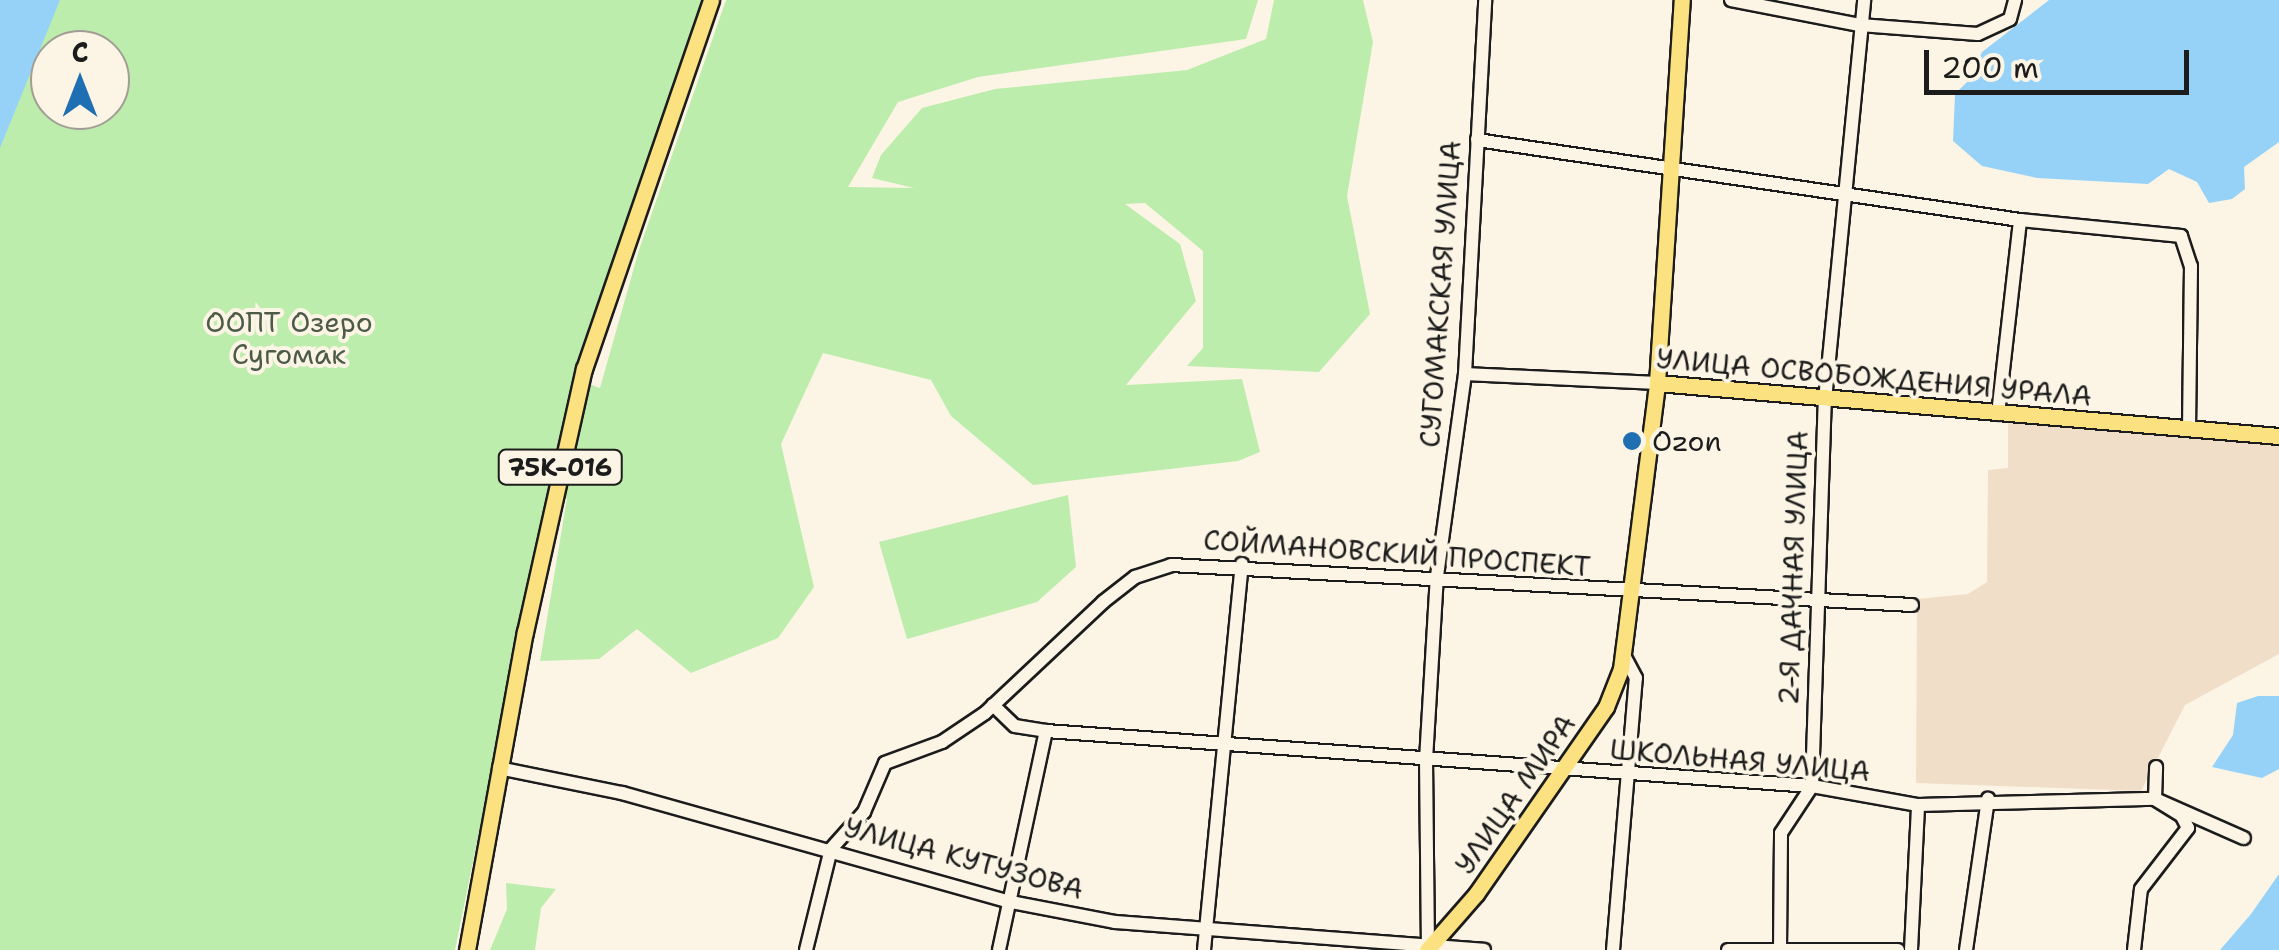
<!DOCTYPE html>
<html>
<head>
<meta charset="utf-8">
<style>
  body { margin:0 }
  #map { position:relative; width:2279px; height:950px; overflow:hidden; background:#fcf5e5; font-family:"Shantell Sans",sans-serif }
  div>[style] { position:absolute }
  .built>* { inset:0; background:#f0dec9 }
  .green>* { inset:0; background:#bdedac }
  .water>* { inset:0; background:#96d2f7 }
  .roads { filter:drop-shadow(2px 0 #1c1c1c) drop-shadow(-2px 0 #1c1c1c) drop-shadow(0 2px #1c1c1c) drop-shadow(0 -2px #1c1c1c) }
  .minor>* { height:12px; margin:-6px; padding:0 6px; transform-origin:6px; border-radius:6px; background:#fcf5e5 }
  .major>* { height:15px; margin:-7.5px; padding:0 7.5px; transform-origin:7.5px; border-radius:7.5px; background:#fbe180 }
  .dots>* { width:28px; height:28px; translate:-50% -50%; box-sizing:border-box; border:5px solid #fcf5e5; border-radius:50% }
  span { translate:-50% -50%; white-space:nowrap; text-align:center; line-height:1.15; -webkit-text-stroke:8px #fcf5e5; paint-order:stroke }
  .shield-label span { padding:2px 8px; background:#fcf5e5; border:2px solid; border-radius:8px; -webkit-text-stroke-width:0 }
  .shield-label { font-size:25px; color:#1c1c1c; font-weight:700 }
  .street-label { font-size:28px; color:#1c1c1c }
  .park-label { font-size:28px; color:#4c5b47 }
  .poi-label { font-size:28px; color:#1c1c1c }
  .left { translate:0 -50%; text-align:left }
  .north { position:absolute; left:30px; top:30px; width:100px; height:100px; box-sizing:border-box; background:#fcf5e5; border:2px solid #a29e95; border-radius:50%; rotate:0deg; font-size:28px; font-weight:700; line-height:40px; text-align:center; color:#1c1c1c }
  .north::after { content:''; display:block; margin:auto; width:35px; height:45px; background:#1f6fb2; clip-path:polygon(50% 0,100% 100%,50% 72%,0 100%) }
  .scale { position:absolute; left:1924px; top:50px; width:265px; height:45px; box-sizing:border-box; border:5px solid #1c1c1c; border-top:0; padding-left:12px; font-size:30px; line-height:35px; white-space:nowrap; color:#1c1c1c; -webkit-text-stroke:8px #fcf5e5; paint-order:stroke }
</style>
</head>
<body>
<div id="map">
  <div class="built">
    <i style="clip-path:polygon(2008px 417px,2279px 444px,2279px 654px,2185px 705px,2141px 791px,1916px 783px,1917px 599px,1968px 594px,1987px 582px,1988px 470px,2008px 468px)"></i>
  </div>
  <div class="green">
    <i style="clip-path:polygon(evenodd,0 0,704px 0,577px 371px,575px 379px,600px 388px,639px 250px,726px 0,1258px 0,1246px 39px,978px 77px,898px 102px,848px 187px,914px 188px,872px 178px,881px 155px,922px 108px,995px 89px,1187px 70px,1266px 39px,1274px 0,1363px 0,1373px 42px,1347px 196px,1370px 314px,1319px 372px,1187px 366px,1203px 348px,1203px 251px,1145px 203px,1125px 204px,1180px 244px,1196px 301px,1126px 385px,1242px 379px,1260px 452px,1238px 461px,1033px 485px,951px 416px,931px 380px,823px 353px,781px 444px,814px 587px,778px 638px,691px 673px,637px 629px,599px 659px,540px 661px,567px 498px,546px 501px,455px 950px,0 950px,0 0,50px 50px,110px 50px,110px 110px,50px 110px,50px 50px)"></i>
    <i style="clip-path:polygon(1068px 495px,1076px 567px,1037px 602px,907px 639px,879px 542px)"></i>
    <i style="clip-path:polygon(506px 883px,556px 889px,541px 908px,535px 950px,490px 950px,507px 909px)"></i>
  </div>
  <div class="water">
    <i style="clip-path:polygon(0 0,60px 0,0 148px)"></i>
    <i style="clip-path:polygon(2049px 0,2279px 0,2279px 142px,2244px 167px,2245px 189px,2232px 199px,2209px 203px,2197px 182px,2169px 169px,2148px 184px,2037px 178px,1982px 166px,1953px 141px,1955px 94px,1970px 79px,1982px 52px)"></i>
    <i style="clip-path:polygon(2258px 696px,2279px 696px,2279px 769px,2262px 778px,2212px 767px,2233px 735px,2237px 703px)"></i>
    <i style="clip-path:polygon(2279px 874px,2279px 950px,2220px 950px,2251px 914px)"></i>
  </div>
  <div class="roads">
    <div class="minor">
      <i style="left:1731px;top:0;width:131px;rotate:11deg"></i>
      <i style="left:1860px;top:25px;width:118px;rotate:4.4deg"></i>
      <i style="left:1978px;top:34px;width:35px;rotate:-25deg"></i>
      <i style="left:2010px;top:19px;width:20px;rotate:-75deg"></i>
      <i style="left:1477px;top:140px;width:549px;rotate:8.38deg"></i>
      <i style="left:2020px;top:220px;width:162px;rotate:5.7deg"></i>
      <i style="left:2181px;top:236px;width:32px;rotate:72deg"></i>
      <i style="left:2191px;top:266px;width:161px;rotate:90.7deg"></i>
      <i style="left:1465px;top:374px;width:192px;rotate:2.7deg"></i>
      <i style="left:1998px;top:414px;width:195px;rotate:-83.5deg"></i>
      <i style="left:993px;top:705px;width:30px;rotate:44deg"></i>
      <i style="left:1015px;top:726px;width:31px;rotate:9deg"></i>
      <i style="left:1046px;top:731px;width:768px;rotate:4.11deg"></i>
      <i style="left:1812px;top:786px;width:108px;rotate:10.2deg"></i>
      <i style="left:1918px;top:805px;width:237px;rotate:-1.5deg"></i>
      <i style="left:2155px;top:799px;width:97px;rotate:23.7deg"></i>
      <i style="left:499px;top:768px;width:126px;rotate:11.5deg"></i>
      <i style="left:622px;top:793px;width:399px;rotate:15.7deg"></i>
      <i style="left:1006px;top:901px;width:111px;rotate:10.9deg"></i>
      <i style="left:1115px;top:922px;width:370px;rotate:4.3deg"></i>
      <i style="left:806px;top:950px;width:104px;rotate:-76.1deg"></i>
      <i style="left:831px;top:849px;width:50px;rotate:-48.3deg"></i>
      <i style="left:864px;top:812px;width:53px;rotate:-66.8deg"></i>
      <i style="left:885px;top:763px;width:61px;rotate:-20.2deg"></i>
      <i style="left:942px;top:742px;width:52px;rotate:-34deg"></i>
      <i style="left:985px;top:713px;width:162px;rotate:-43.2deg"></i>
      <i style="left:1103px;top:602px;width:41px;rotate:-38deg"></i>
      <i style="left:1135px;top:577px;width:38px;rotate:-18deg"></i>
      <i style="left:1171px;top:565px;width:742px;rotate:3.09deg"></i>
      <i style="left:999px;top:950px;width:224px;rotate:-77.9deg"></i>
      <i style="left:1204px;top:950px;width:388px;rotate:-84.4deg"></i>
      <i style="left:1428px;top:950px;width:190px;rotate:-90.6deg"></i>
      <i style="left:1426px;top:760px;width:184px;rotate:-86.6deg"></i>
      <i style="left:1437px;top:576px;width:204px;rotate:-82.1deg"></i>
      <i style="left:1465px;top:374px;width:375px;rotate:-86.9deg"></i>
      <i style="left:1613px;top:950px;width:273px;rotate:-85.2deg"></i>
      <i style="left:1636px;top:678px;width:26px;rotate:-118deg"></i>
      <i style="left:1728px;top:950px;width:170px"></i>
      <i style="left:1780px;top:950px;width:117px;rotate:-89.5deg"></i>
      <i style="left:1781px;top:833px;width:56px;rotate:-56.6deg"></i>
      <i style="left:1812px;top:786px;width:386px;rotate:-88.1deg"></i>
      <i style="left:1825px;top:400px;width:402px;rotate:-84.4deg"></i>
      <i style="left:1911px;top:950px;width:145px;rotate:-87.2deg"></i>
      <i style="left:1966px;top:950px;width:153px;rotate:-81.7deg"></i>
      <i style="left:2134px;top:950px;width:61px;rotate:-83.5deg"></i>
      <i style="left:2141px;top:889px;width:77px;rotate:-52.4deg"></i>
      <i style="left:2188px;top:828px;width:13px;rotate:-117deg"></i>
      <i style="left:2182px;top:816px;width:32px;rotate:-148deg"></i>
      <i style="left:2155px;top:799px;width:32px;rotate:-88deg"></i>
    </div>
    <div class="major">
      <i style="left:1657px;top:383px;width:624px;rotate:4.87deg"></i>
      <i style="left:467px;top:950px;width:323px;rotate:-79.7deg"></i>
      <i style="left:525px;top:632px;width:270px;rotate:-77.4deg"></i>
      <i style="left:584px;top:369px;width:390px;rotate:-71deg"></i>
      <i style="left:1427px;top:950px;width:74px;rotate:-48.8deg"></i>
      <i style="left:1476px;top:894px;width:228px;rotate:-55.2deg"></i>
      <i style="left:1606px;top:707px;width:41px;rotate:-68.5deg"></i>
      <i style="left:1621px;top:669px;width:288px;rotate:-82.8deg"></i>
      <i style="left:1657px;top:383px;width:384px;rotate:-86.3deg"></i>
    </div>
  </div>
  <div class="dots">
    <i style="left:1632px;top:441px;background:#1f6fb2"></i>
  </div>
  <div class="shield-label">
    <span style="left:560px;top:467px">75К-016</span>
  </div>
  <div class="street-label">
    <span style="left:1440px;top:294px;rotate:-86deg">СУГОМАКСКАЯ УЛИЦА</span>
    <span style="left:1874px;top:377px;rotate:5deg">УЛИЦА ОСВОБОЖДЕНИЯ УРАЛА</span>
    <span style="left:1397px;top:553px;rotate:4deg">СОЙМАНОВСКИЙ ПРОСПЕКТ</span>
    <span style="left:1793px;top:568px;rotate:-88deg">2-Я ДАЧНАЯ УЛИЦА</span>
    <span style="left:1740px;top:760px;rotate:5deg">ШКОЛЬНАЯ УЛИЦА</span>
    <span style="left:1515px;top:794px;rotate:-55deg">УЛИЦА МИРА</span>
    <span style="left:964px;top:858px;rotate:15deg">УЛИЦА КУТУЗОВА</span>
  </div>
  <div class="park-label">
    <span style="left:289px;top:338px">ООПТ Озеро<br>Сугомак</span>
  </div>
  <div class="poi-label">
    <span class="left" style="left:1652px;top:441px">Ozon</span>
  </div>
  <div class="north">С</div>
  <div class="scale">200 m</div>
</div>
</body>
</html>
